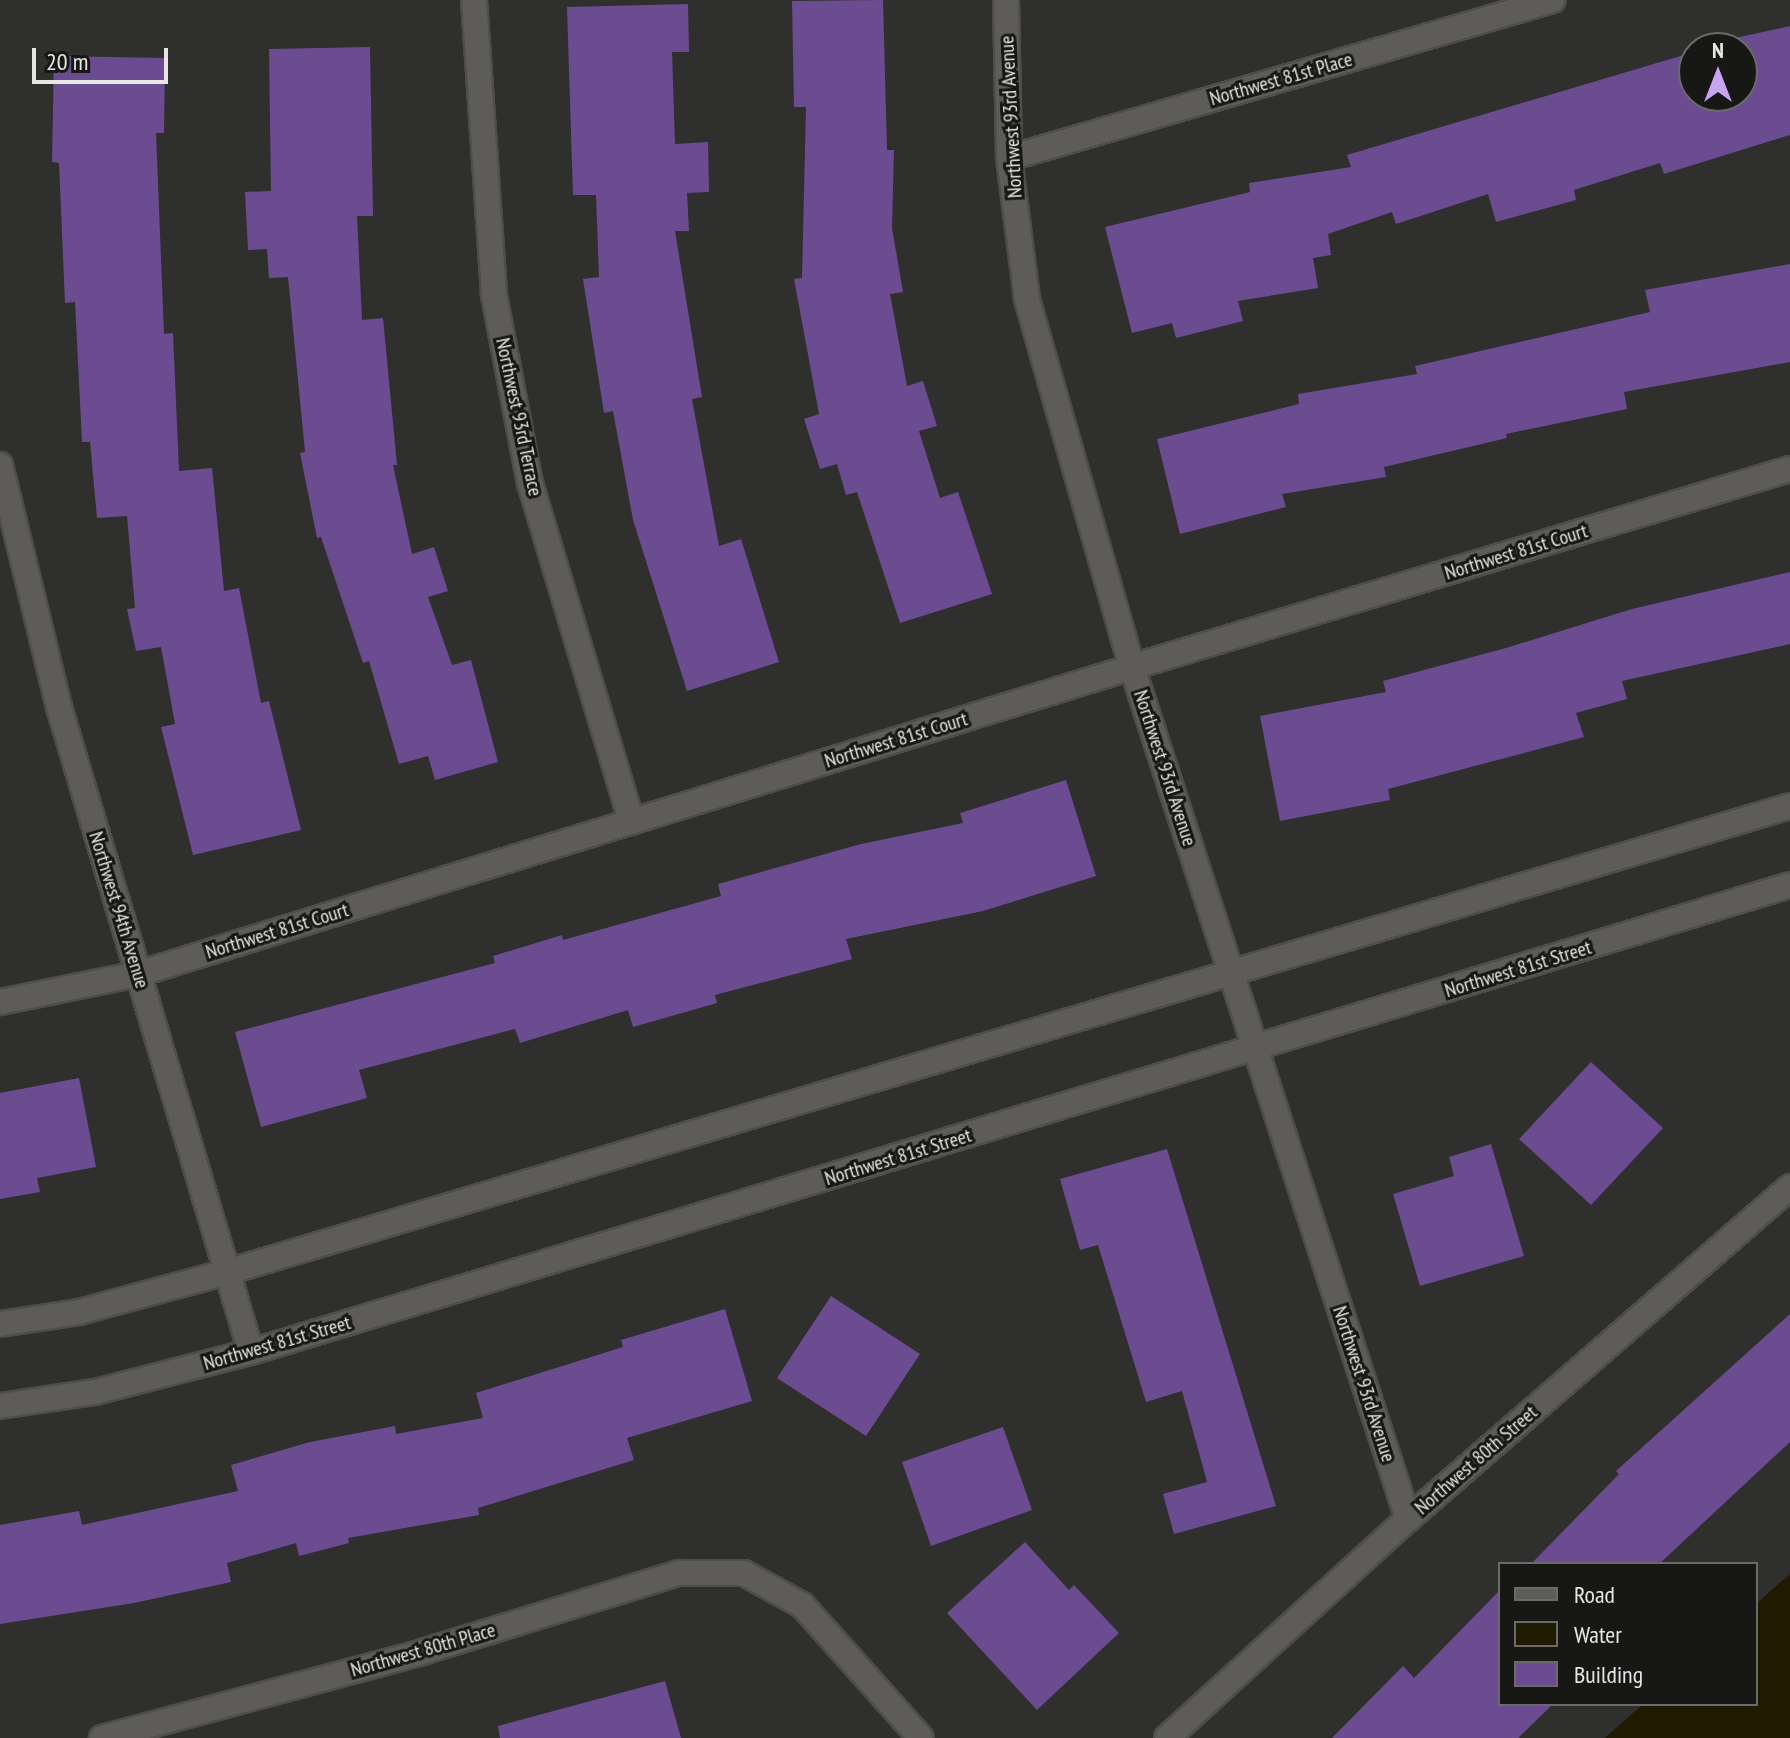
<!DOCTYPE html>
<html>
<head>
<meta charset="utf-8">
<style>
  body { margin:0 }
  #map { position:relative; width:1790px; height:1738px; overflow:hidden; background:#2f2f2d; font-family:"PT Sans Narrow",sans-serif }
  div>[style] { position:absolute }
  .water>* { inset:0; background:#1f1a00 }
  .building>* { inset:0; background:#6c4c91 }
  .roads { filter:drop-shadow(2px 0 #4e4d4b) drop-shadow(-2px 0 #4e4d4b) drop-shadow(0 2px #4e4d4b) drop-shadow(0 -2px #4e4d4b) }
  .street>* { height:24px; margin:-12px; padding:0 12px; transform-origin:12px; border-radius:12px; background:#5d5c5a }
  .secondary>* { height:24px; margin:-12px; padding:0 12px; transform-origin:12px; border-radius:12px; background:#5d5c5a }
  span { translate:-50% -50%; white-space:nowrap; text-align:center; line-height:1.15; -webkit-text-stroke:6px #171716; paint-order:stroke }
  .street-label { font-size:20px; color:#e7e6e5 }
  .legend { position:absolute; left:1498px; top:1562px; width:260px; height:144px; box-sizing:border-box; background:#171716; border:2px solid #6a6a69; margin:0; padding:10px 14px; list-style:none; font-size:24px; color:#e7e6e5 }
  .legend li { display:flex; align-items:center; gap:16px; height:40px }
  .legend b { width:40px; border:2px solid #6a6a69 }
  .north { position:absolute; left:1678px; top:32px; width:80px; height:80px; box-sizing:border-box; background:#171716; border:2px solid #6a6a69; border-radius:50%; rotate:0deg; font-size:22px; font-weight:700; line-height:32px; text-align:center; color:#e7e6e5 }
  .north::after { content:''; display:block; margin:auto; width:28px; height:36px; background:#c6a6f0; clip-path:polygon(50% 0,100% 100%,50% 72%,0 100%) }
  .scale { position:absolute; left:32px; top:48px; width:136px; height:36px; box-sizing:border-box; border:4px solid #e7e6e5; border-top:0; padding-left:10px; font-size:24px; line-height:28px; white-space:nowrap; color:#e7e6e5; -webkit-text-stroke:6px #171716; paint-order:stroke }
</style>
</head>
<body>
<div id="map">
  <div class="water">
    <i style="clip-path:polygon(1790px 1574px,1790px 1738px,1605px 1738px,1643px 1704px,1756px 1704px,1756px 1604px)"></i>
  </div>
  <div class="building">
    <i style="clip-path:polygon(883px 0,887px 150px,894px 150px,892px 228px,903px 292px,890px 294px,907px 386px,923px 381px,937px 426px,919px 431px,940px 498px,958px 492px,992px 594px,900px 623px,857px 492px,846px 495px,837px 464px,820px 469px,804px 419px,819px 414px,794px 279px,802px 278px,806px 107px,794px 107px,792px 1px)"></i>
    <i style="clip-path:polygon(688px 4px,689px 52px,672px 52px,675px 144px,708px 142px,709px 192px,687px 193px,689px 231px,675px 231px,702px 397px,692px 399px,719px 546px,741px 539px,779px 662px,687px 691px,633px 520px,613px 411px,604px 413px,583px 279px,599px 277px,596px 195px,573px 195px,567px 7px)"></i>
    <i style="clip-path:polygon(1790px 26px,1790px 135px,1664px 174px,1660px 163px,1574px 190px,1576px 200px,1496px 222px,1488px 194px,1396px 224px,1392px 212px,1328px 234px,1331px 255px,1313px 258px,1318px 288px,1238px 301px,1243px 321px,1176px 338px,1172px 323px,1132px 333px,1105px 227px,1250px 192px,1249px 183px,1351px 167px,1347px 155px,1694px 52px,1694px 96px,1742px 96px,1742px 48px,1706px 48px,1726px 40px)"></i>
    <i style="clip-path:polygon(370px 47px,373px 216px,357px 216px,362px 320px,383px 318px,397px 465px,393px 465px,412px 554px,434px 547px,448px 591px,428px 597px,452px 665px,471px 660px,498px 762px,435px 780px,428px 756px,399px 764px,369px 661px,363px 663px,321px 537px,317px 538px,300px 453px,305px 452px,288px 277px,269px 278px,267px 249px,248px 250px,245px 192px,271px 191px,269px 49px)"></i>
    <i style="clip-path:polygon(54px 56px,165px 58px,164px 133px,156px 133px,164px 334px,173px 333px,179px 471px,212px 468px,224px 591px,239px 588px,261px 703px,269px 701px,301px 830px,193px 855px,161px 727px,175px 724px,161px 647px,136px 651px,127px 609px,135px 608px,127px 516px,97px 518px,90px 442px,82px 442px,75px 302px,65px 303px,59px 163px,52px 162px)"></i>
    <i style="clip-path:polygon(1790px 264px,1790px 362px,1624px 392px,1627px 409px,1506px 434px,1507px 438px,1384px 467px,1386px 477px,1282px 494px,1286px 507px,1180px 534px,1157px 439px,1299px 404px,1298px 394px,1417px 374px,1415px 366px,1650px 312px,1645px 290px)"></i>
    <i style="clip-path:polygon(1790px 572px,1790px 644px,1622px 681px,1627px 699px,1576px 713px,1584px 737px,1388px 789px,1390px 800px,1280px 821px,1260px 716px,1386px 692px,1383px 681px,1506px 648px,1632px 609px)"></i>
    <i style="clip-path:polygon(1066px 780px,1096px 876px,983px 911px,846px 939px,852px 959px,715px 995px,717px 1003px,633px 1027px,628px 1010px,520px 1043px,515px 1029px,359px 1070px,367px 1098px,261px 1127px,235px 1032px,495px 963px,493px 956px,562px 935px,563px 940px,721px 896px,718px 884px,861px 844px,963px 823px,960px 813px)"></i>
    <i style="clip-path:polygon(1591px 1062px,1663px 1128px,1591px 1205px,1519px 1139px)"></i>
    <i style="clip-path:polygon(79px 1078px,96px 1167px,37px 1178px,40px 1192px,0 1199px,0 1093px)"></i>
    <i style="clip-path:polygon(1491px 1144px,1524px 1256px,1420px 1286px,1393px 1194px,1454px 1176px,1449px 1157px)"></i>
    <i style="clip-path:polygon(1167px 1149px,1276px 1506px,1174px 1534px,1163px 1494px,1207px 1482px,1182px 1391px,1146px 1402px,1098px 1245px,1080px 1250px,1060px 1179px)"></i>
    <i style="clip-path:polygon(831px 1296px,920px 1354px,866px 1436px,777px 1378px)"></i>
    <i style="clip-path:polygon(725px 1309px,752px 1401px,627px 1438px,634px 1460px,478px 1508px,479px 1515px,348px 1538px,349px 1543px,299px 1556px,296px 1543px,227px 1563px,231px 1582px,134px 1603px,0 1624px,0 1525px,79px 1511px,82px 1525px,238px 1491px,231px 1465px,310px 1442px,395px 1426px,396px 1434px,483px 1418px,476px 1393px,623px 1347px,621px 1340px)"></i>
    <i style="clip-path:polygon(1790px 1314px,1790px 1442px,1659px 1564px,1531px 1564px,1619px 1474px,1616px 1471px)"></i>
    <i style="clip-path:polygon(1003px 1427px,1032px 1510px,931px 1546px,902px 1462px)"></i>
    <i style="clip-path:polygon(1025px 1542px,1069px 1590px,1074px 1585px,1119px 1633px,1037px 1710px,947px 1613px)"></i>
    <i style="clip-path:polygon(1500px 1590px,1500px 1704px,1553px 1704px,1518px 1738px,1332px 1738px,1403px 1666px,1414px 1678px)"></i>
    <i style="clip-path:polygon(665px 1681px,681px 1738px,500px 1738px,498px 1726px)"></i>
  </div>
  <div class="roads">
    <div class="street">
      <i style="left:474px;top:0;width:296px;rotate:86.1deg"></i>
      <i style="left:494px;top:295px;width:191px;rotate:79.2deg"></i>
      <i style="left:530px;top:483px;width:354px;rotate:73.3deg"></i>
      <i style="left:1006px;top:0;width:158px;rotate:88.9deg"></i>
      <i style="left:1009px;top:158px;width:142px;rotate:82.7deg"></i>
      <i style="left:1027px;top:299px;width:383px;rotate:74.1deg"></i>
      <i style="left:1132px;top:667px;width:896px;rotate:72.05deg"></i>
      <i style="left:1009px;top:158px;width:566px;rotate:-16.2deg"></i>
      <i style="left:0;top:465px;width:249px;rotate:76.3deg"></i>
      <i style="left:59px;top:707px;width:673px;rotate:73.42deg"></i>
      <i style="left:0;top:1002px;width:141px;rotate:-11.5deg"></i>
      <i style="left:138px;top:974px;width:1040px;rotate:-17.16deg"></i>
      <i style="left:1132px;top:667px;width:687px;rotate:-16.75deg"></i>
      <i style="left:102px;top:1738px;width:331px;rotate:-15deg"></i>
      <i style="left:422px;top:1652px;width:269px;rotate:-17.1deg"></i>
      <i style="left:679px;top:1573px;width:65px"></i>
      <i style="left:744px;top:1573px;width:66px;rotate:28.9deg"></i>
      <i style="left:802px;top:1605px;width:178px;rotate:48.2deg"></i>
      <i style="left:1167px;top:1738px;width:326px;rotate:-42.3deg"></i>
      <i style="left:1408px;top:1519px;width:506px;rotate:-40.99deg"></i>
    </div>
    <div class="secondary">
      <i style="left:0;top:1324px;width:80px;rotate:-8.6deg"></i>
      <i style="left:79px;top:1312px;width:153px;rotate:-15.1deg"></i>
      <i style="left:227px;top:1272px;width:1631px;rotate:-16.6deg"></i>
      <i style="left:0;top:1406px;width:96px;rotate:-8.4deg"></i>
      <i style="left:95px;top:1392px;width:161px;rotate:-14.4deg"></i>
      <i style="left:251px;top:1352px;width:1608px;rotate:-16.88deg"></i>
    </div>
  </div>
  <div class="street-label">
    <span style="left:1281px;top:79px;rotate:-16deg">Northwest 81st Place</span>
    <span style="left:1011px;top:117px;rotate:-93deg">Northwest 93rd Avenue</span>
    <span style="left:519px;top:417px;rotate:78deg">Northwest 93rd Terrace</span>
    <span style="left:1516px;top:552px;rotate:-17deg">Northwest 81st Court</span>
    <span style="left:896px;top:740px;rotate:-17deg">Northwest 81st Court</span>
    <span style="left:1165px;top:768px;rotate:72deg">Northwest 93rd Avenue</span>
    <span style="left:119px;top:910px;rotate:73deg">Northwest 94th Avenue</span>
    <span style="left:277px;top:931px;rotate:-17deg">Northwest 81st Court</span>
    <span style="left:1518px;top:969px;rotate:-17deg">Northwest 81st Street</span>
    <span style="left:898px;top:1157px;rotate:-17deg">Northwest 81st Street</span>
    <span style="left:277px;top:1343px;rotate:-16deg">Northwest 81st Street</span>
    <span style="left:1364px;top:1384px;rotate:72deg">Northwest 93rd Avenue</span>
    <span style="left:1476px;top:1460px;rotate:-41deg">Northwest 80th Street</span>
    <span style="left:423px;top:1650px;rotate:-16deg">Northwest 80th Place</span>
  </div>
  <ul class="legend">
  <li><b style="height:10px;background:#5d5c5a"></b>Road</li>
  <li><b style="height:22px;background:#1f1a00"></b>Water</li>
  <li><b style="height:22px;background:#6c4c91"></b>Building</li>
  </ul>
  <div class="north">N</div>
  <div class="scale">20 m</div>
</div>
</body>
</html>
